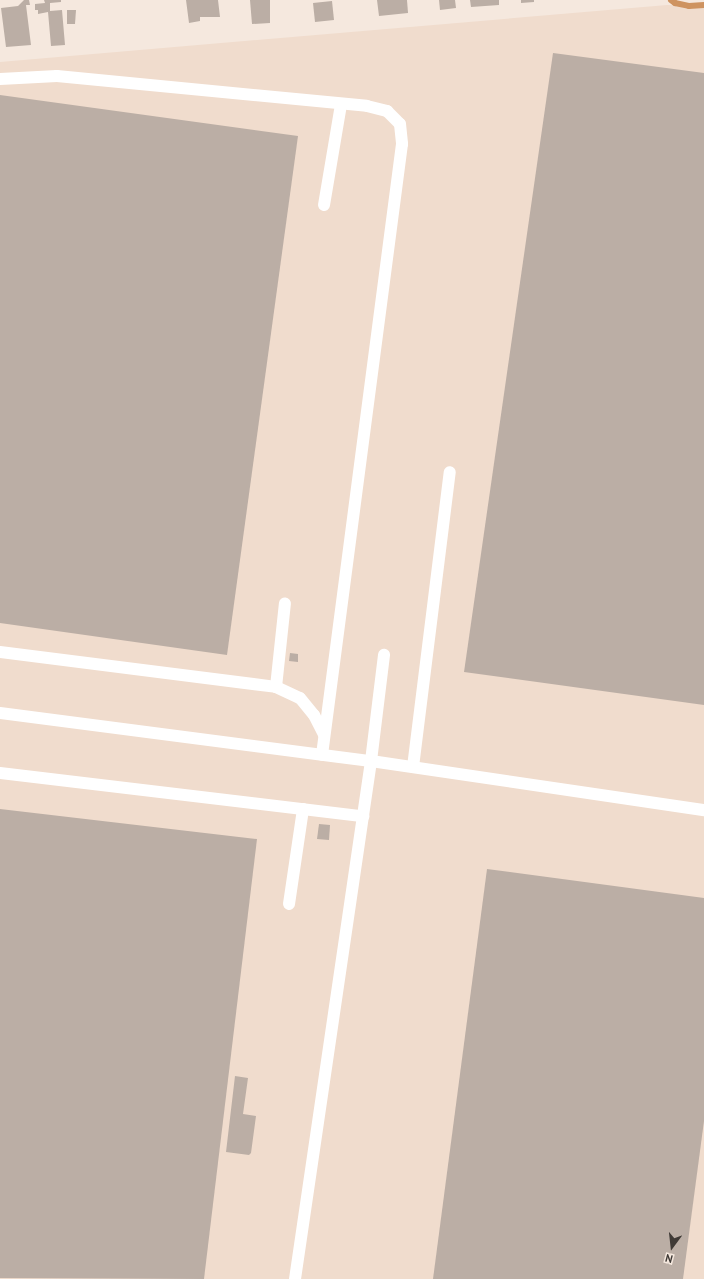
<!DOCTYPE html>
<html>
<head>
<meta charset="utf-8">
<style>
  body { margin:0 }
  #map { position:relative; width:704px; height:1279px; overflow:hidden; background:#f5e8de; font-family:"PT Sans",sans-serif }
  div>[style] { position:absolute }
  .built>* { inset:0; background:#f0dccd }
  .stream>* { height:6px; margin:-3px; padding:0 3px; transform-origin:3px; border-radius:3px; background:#ce9360 }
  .building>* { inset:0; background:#bbaea5 }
  .lane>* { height:12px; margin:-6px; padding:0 6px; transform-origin:6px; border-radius:6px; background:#fff }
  span { translate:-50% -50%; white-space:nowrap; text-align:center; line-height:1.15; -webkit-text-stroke:4px #f5e8de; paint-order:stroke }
  .north { position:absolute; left:652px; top:1227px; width:40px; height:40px; -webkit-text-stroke:3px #f5e8de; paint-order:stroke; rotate:195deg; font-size:11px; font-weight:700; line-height:16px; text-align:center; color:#3f3a36 }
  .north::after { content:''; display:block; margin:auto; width:14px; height:18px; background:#3f3a36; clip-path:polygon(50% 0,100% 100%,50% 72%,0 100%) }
</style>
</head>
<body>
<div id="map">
  <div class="built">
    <i style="clip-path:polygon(667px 5px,704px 6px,704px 1279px,0 1279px,0 62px)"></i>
  </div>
  <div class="stream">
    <i style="left:671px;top:0;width:5px;rotate:37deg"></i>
    <i style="left:675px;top:3px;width:14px;rotate:12deg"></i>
    <i style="left:689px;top:6px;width:15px;rotate:-4deg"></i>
  </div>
  <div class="building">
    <i style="clip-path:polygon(24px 0,29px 0,30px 5px,26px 5px,31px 45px,6px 47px,1px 8px,18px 6px)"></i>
    <i style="clip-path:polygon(44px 0,61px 0,61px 2px,50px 3px,50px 11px,62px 10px,65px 45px,51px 46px,48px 12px,38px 14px,38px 10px,35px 10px,35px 4px,45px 3px)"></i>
    <i style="clip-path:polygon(186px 0,218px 0,220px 17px,200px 17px,200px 21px,189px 23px)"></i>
    <i style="clip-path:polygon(250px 0,270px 0,270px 23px,252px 24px)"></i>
    <i style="clip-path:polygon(377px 0,407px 0,408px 13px,379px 16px)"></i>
    <i style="clip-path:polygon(439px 0,455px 0,456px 8px,440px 10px)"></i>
    <i style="clip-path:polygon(470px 0,499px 0,499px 5px,471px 7px)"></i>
    <i style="clip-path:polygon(521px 0,534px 0,534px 2px,521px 3px)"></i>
    <i style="clip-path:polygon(332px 1px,334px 20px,315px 22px,313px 3px)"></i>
    <i style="clip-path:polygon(67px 10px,76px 10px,75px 24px,67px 24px)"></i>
    <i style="clip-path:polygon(553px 53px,704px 73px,704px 705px,464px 672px)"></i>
    <i style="clip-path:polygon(0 95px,298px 136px,227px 655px,0 623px)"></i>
    <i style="clip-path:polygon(290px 653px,298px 654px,298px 662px,289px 661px)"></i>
    <i style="clip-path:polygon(0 809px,257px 839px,204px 1279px,0 1278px)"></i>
    <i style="clip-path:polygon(319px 824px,330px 825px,329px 840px,317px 839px)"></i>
    <i style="clip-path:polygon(487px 869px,704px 898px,704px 1121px,683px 1279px,433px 1279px)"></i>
    <i style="clip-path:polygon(235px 1076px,248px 1078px,243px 1114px,256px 1116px,251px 1153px,249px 1155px,226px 1152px)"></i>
  </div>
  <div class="lane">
    <i style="left:0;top:79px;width:57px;rotate:-3deg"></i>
    <i style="left:57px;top:76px;width:311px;rotate:5.5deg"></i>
    <i style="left:367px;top:106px;width:21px;rotate:14deg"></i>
    <i style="left:387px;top:111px;width:18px;rotate:45deg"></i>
    <i style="left:400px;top:124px;width:20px;rotate:84deg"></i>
    <i style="left:402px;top:144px;width:616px;rotate:97.46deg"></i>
    <i style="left:324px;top:205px;width:102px;rotate:-80.4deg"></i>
    <i style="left:0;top:652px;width:278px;rotate:7.2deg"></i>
    <i style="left:276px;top:687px;width:26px;rotate:25deg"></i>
    <i style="left:300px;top:698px;width:22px;rotate:51deg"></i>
    <i style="left:314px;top:715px;width:22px;rotate:63deg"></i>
    <i style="left:276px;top:687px;width:84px;rotate:-83.9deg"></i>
    <i style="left:0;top:713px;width:374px;rotate:7.4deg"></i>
    <i style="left:371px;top:761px;width:337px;rotate:8.4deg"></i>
    <i style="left:413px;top:767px;width:297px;rotate:-82.9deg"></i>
    <i style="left:0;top:773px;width:366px;rotate:6.8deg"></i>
    <i style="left:289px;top:904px;width:96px;rotate:-81.6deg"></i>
    <i style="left:295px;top:1279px;width:524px;rotate:-81.65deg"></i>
    <i style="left:371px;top:761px;width:107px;rotate:-83deg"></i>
  </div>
  <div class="north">N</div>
</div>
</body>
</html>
